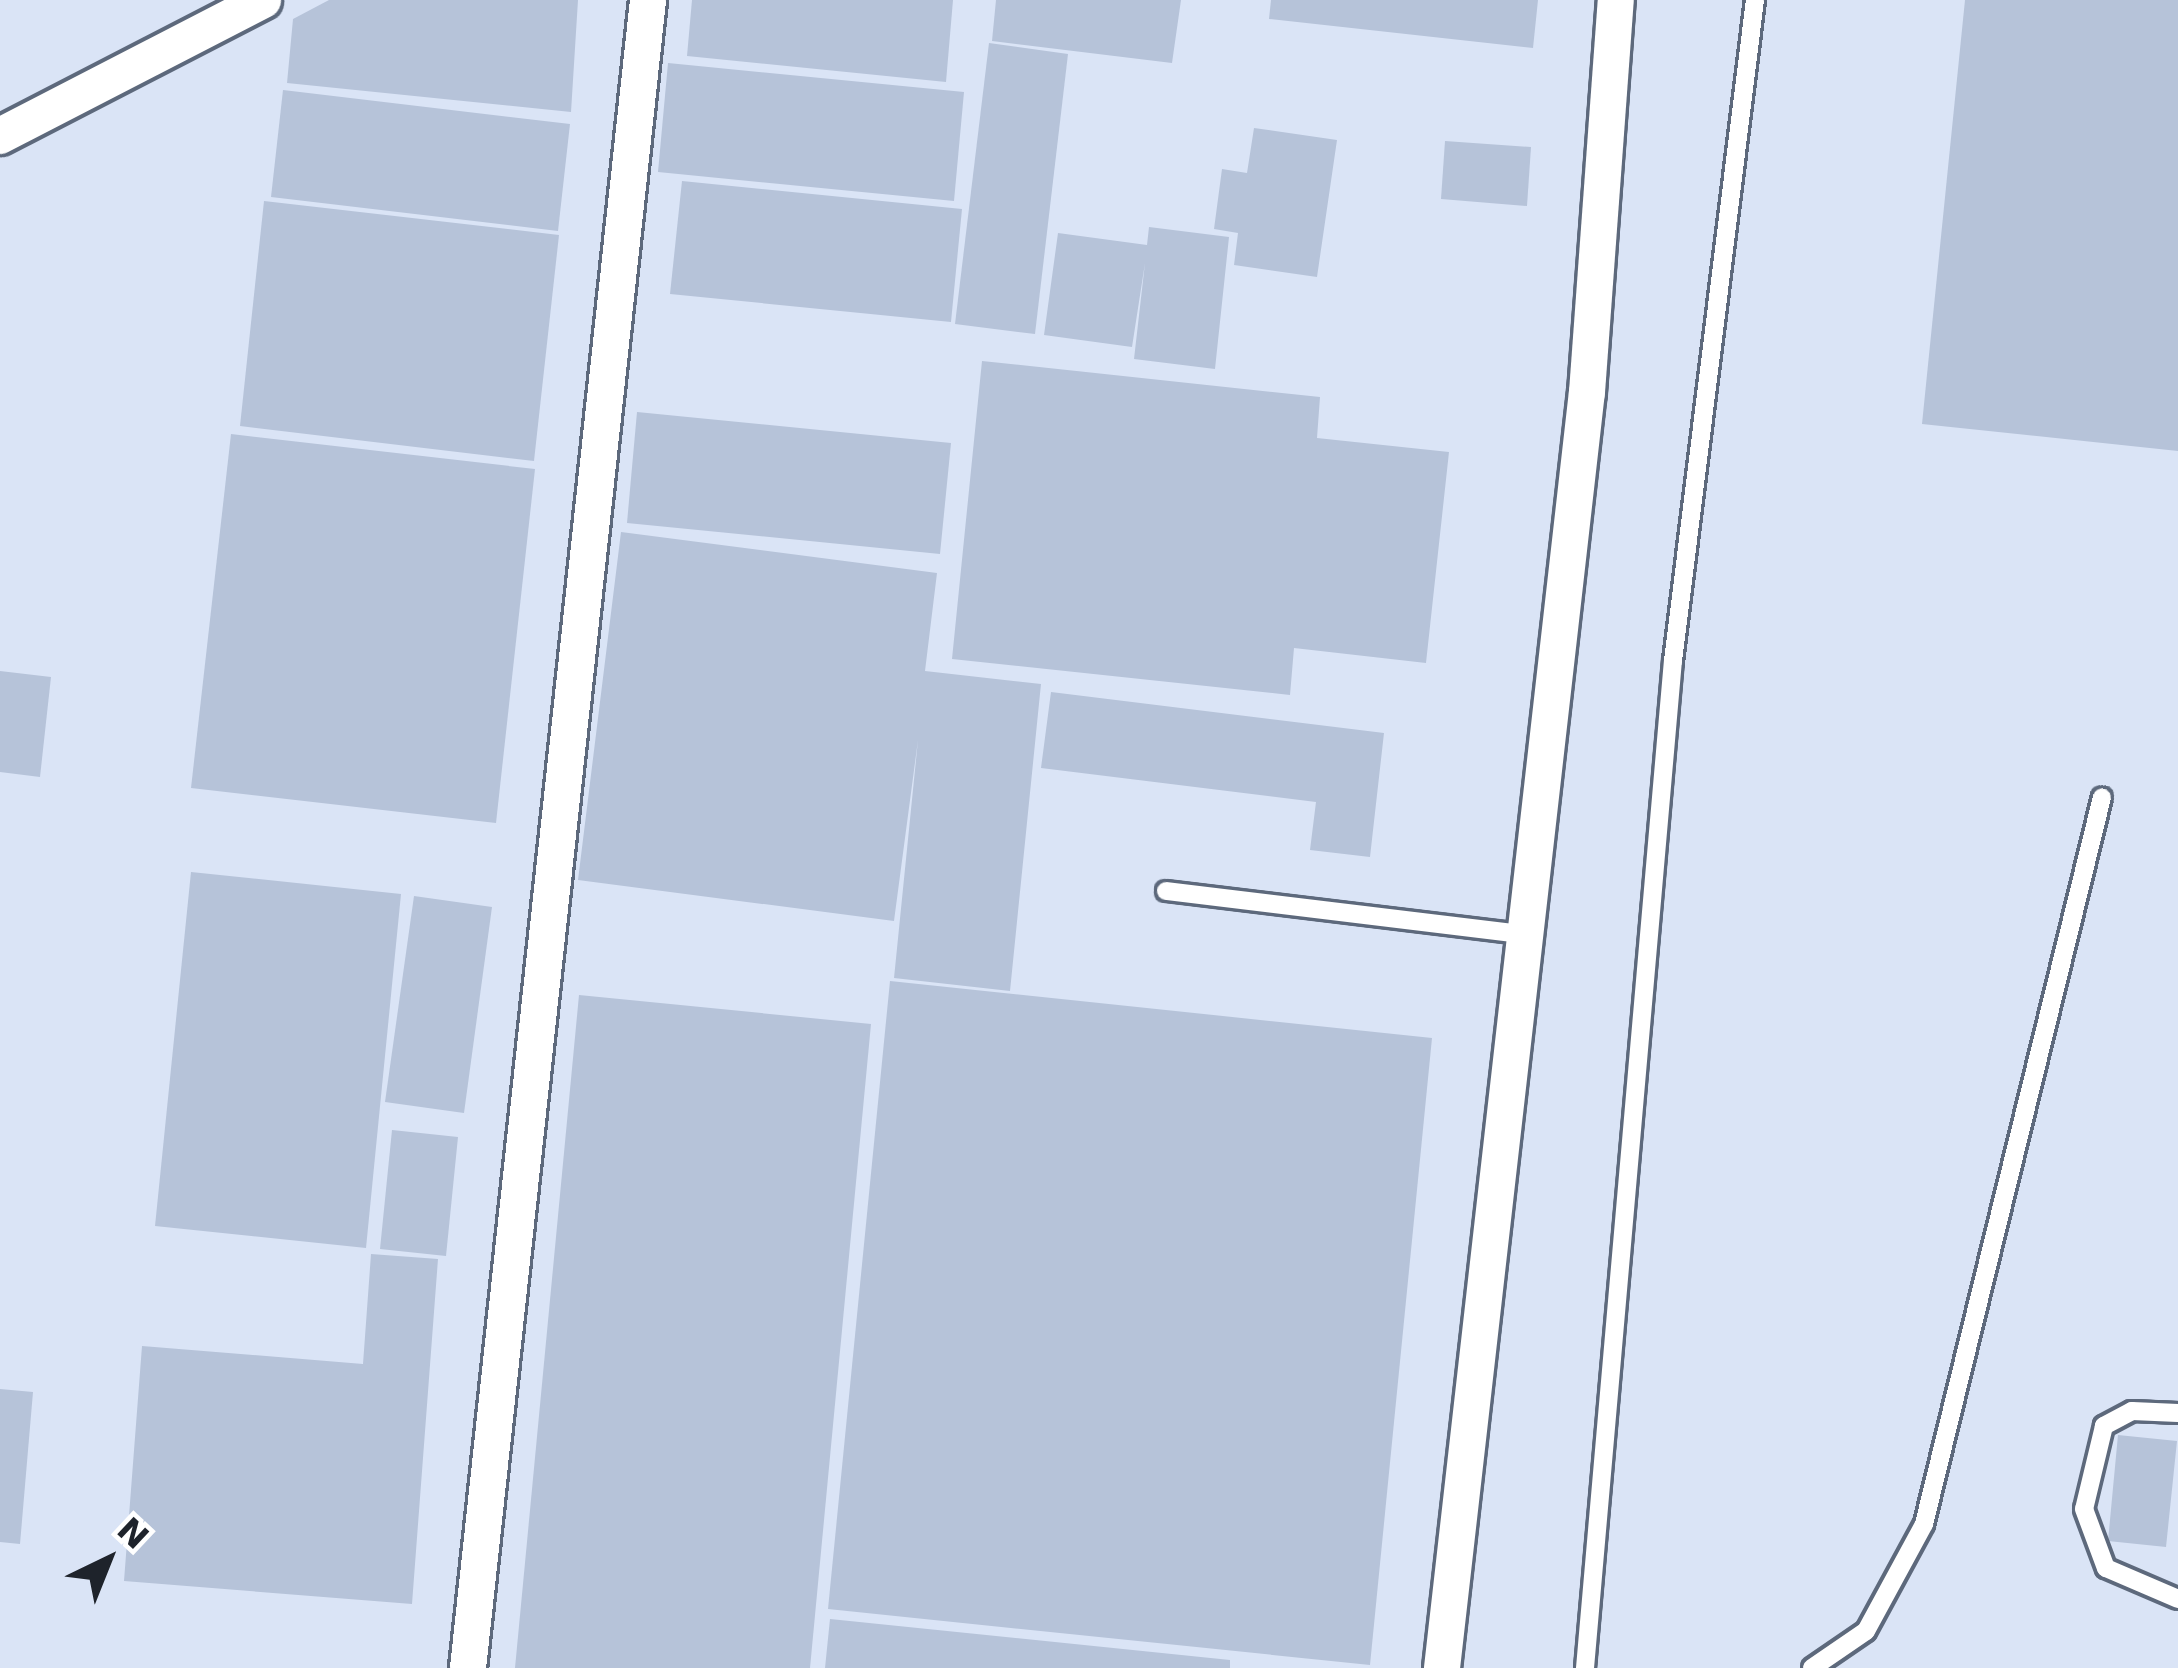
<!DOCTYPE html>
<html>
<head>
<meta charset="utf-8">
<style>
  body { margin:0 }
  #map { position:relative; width:2178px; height:1668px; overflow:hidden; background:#e8f1fe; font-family:"DejaVu Sans",sans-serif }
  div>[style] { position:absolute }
  .built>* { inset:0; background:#dae4f6 }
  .building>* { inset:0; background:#b6c3d9 }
  .roads { filter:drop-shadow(3px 0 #5d697c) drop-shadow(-3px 0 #5d697c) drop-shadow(0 3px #5d697c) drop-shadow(0 -3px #5d697c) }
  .service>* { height:18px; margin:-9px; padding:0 9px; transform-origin:9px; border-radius:9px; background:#fff }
  .minor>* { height:36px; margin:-18px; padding:0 18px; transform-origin:18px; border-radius:18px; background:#fff }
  span { translate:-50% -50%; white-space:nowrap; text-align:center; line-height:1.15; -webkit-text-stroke:9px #fff; paint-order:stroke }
  .north { position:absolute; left:48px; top:1500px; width:120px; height:120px; -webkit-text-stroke:9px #fff; paint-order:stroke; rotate:43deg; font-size:33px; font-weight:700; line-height:48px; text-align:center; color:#1e232b }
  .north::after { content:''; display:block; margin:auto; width:42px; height:54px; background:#1e232b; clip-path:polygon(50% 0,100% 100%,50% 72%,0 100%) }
</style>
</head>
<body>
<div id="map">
  <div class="built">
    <i style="clip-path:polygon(0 0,2178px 0,2178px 1668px,0 1668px)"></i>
  </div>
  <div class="building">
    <i style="clip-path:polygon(329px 0,578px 0,571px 112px,287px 83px,293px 19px)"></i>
    <i style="clip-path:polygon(692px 0,953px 0,946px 82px,687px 56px)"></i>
    <i style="clip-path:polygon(996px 0,1181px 0,1172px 63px,992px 41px)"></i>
    <i style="clip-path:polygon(1271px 0,1538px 0,1533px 48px,1269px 19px)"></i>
    <i style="clip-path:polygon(1965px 0,2178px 0,2178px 451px,1922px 424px)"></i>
    <i style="clip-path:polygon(989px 43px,1068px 54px,1035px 334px,955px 324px)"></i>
    <i style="clip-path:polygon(668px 63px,964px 92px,954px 201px,658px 172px)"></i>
    <i style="clip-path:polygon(283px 90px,570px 124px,558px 231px,271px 197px)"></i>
    <i style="clip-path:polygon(1254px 128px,1337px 140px,1317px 277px,1234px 265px,1238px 233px,1214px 229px,1222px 169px,1247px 173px)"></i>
    <i style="clip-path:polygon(1445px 141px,1531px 147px,1527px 206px,1441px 199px)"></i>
    <i style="clip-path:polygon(682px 181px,962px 209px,951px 322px,670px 294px)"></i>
    <i style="clip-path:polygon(264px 201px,559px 235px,534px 461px,240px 426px)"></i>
    <i style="clip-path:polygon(1149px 227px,1229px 237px,1215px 369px,1134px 359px,1145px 263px,1132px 347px,1044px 335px,1058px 233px,1147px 245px)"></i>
    <i style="clip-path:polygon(982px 361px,1320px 397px,1317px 438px,1449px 452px,1426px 663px,1294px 648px,1290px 695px,952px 659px)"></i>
    <i style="clip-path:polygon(637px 412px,951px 443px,940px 554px,627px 523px)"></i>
    <i style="clip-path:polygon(231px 434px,535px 469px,496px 823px,191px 788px)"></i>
    <i style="clip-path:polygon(621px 532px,937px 573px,925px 671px,1041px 684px,1010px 991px,894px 978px,918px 740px,894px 921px,578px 880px)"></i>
    <i style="clip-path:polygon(0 671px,51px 677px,40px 777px,0 772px)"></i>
    <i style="clip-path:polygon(1051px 692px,1384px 733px,1370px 857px,1310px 850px,1316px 802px,1041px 768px)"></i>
    <i style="clip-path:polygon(191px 872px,401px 894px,366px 1248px,155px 1226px)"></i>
    <i style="clip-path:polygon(414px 896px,492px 907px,464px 1113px,385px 1102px)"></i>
    <i style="clip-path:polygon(890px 981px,1432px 1038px,1370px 1665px,828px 1609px)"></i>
    <i style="clip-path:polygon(579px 995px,871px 1024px,810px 1668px,515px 1668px)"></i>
    <i style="clip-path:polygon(392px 1130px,458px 1137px,446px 1256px,380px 1249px)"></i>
    <i style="clip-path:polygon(371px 1254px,438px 1259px,412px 1604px,124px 1581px,142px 1346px,363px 1364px)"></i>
    <i style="clip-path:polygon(0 1389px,33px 1392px,20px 1544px,0 1542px)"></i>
    <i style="clip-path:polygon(2118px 1435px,2177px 1441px,2166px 1547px,2108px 1541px)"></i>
    <i style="clip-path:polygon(830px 1619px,1230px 1660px,1230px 1668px,825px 1668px)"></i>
  </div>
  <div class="roads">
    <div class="service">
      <i style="left:1166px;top:891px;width:359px;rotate:6.9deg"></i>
      <i style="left:2178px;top:1413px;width:46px;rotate:-177.5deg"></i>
      <i style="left:2132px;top:1411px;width:32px;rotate:152deg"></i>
      <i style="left:2104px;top:1426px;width:85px;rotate:103.5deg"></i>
      <i style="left:2084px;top:1509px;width:63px;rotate:69.6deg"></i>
      <i style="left:2106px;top:1568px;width:78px;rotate:23.3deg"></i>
      <i style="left:1585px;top:1668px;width:1011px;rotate:-85.01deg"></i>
      <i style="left:1673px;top:661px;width:666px;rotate:-82.93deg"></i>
      <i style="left:1812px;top:1668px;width:65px;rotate:-34.4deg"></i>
      <i style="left:1866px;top:1631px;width:122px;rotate:-61.5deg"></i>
      <i style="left:1924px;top:1524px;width:748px;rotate:-76.24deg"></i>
    </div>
    <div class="minor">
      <i style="left:0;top:136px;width:296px;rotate:-27.3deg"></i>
      <i style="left:468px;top:1668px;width:1678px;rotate:-83.84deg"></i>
      <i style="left:1442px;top:1668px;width:1284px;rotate:-83.52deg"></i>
      <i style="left:1587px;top:392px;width:393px;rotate:-85.8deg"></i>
    </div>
  </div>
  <div class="north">N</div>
</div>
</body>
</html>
